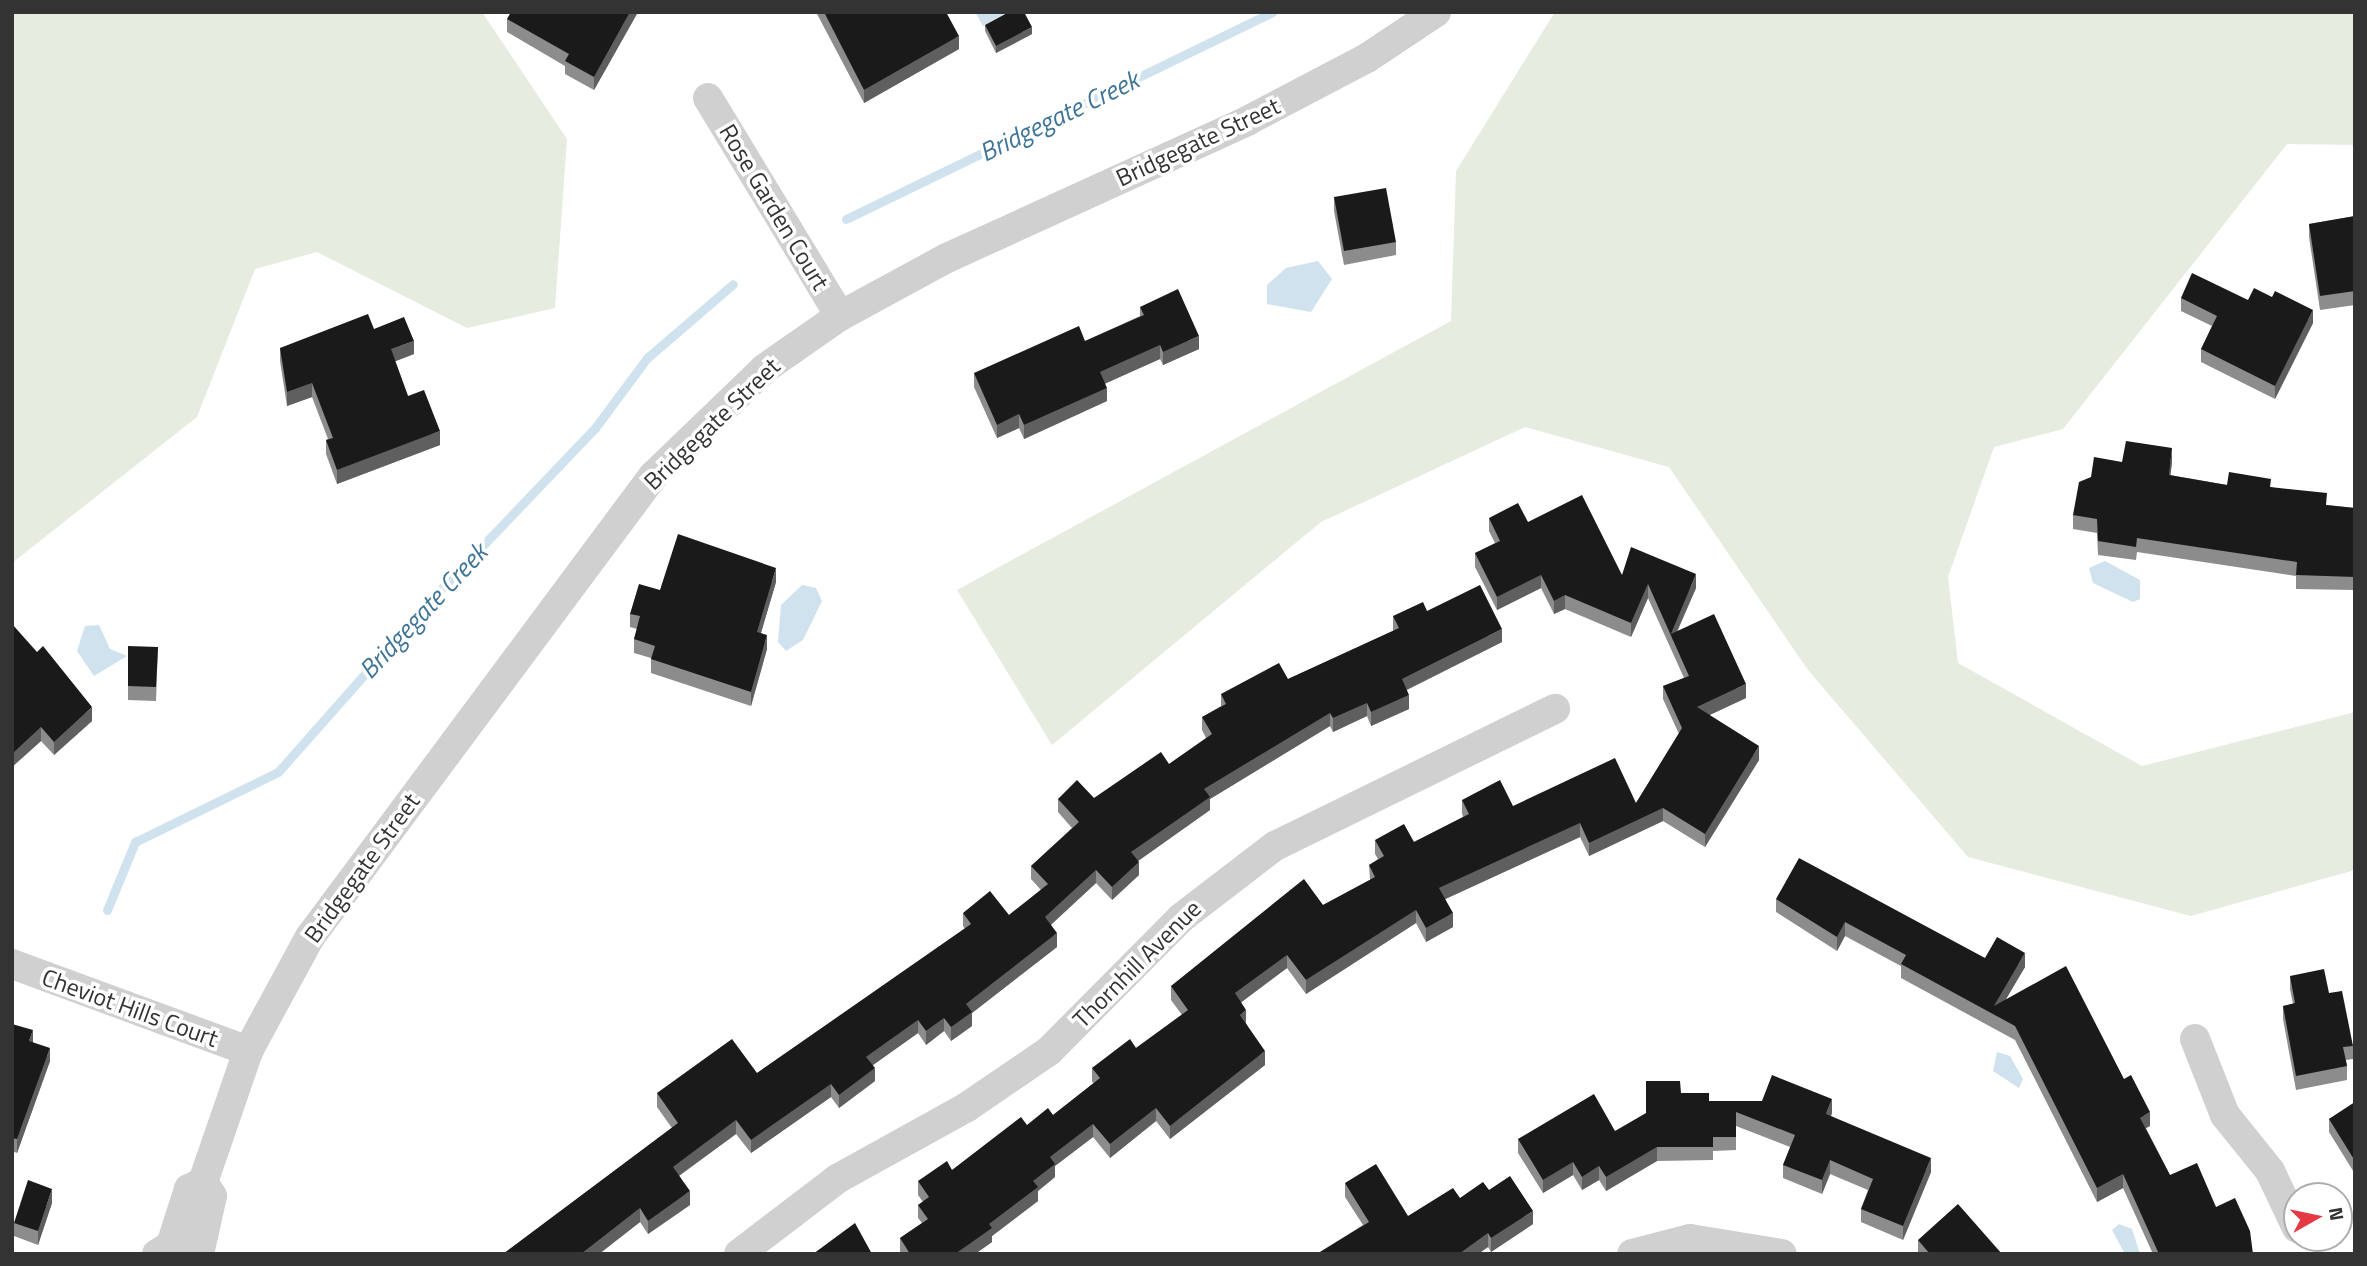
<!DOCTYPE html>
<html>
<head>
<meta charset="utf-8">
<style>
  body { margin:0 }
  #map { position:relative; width:2367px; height:1266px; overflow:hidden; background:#fff; font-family:"Titillium Web",sans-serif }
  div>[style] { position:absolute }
  .green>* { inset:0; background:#e6ecdf }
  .water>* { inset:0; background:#cfe2ee }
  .stream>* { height:9px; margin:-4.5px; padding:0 4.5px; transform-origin:4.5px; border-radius:4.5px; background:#cfe2ee }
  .minor>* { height:30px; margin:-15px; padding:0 15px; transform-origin:15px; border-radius:15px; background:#d0d0d0 }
  .wall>* { inset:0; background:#8c8c8c }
  .shaded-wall>* { inset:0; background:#5f5f5f }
  .building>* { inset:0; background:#1a1a1a }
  span { translate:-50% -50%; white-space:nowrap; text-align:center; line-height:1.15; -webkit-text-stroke:7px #fff; paint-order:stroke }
  .street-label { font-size:24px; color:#333 }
  .water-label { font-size:26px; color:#3f7597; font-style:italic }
  .frame { position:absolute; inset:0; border:14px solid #333; pointer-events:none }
  .north { position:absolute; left:2283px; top:1182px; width:70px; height:70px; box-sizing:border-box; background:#fff; border:2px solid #adadad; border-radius:50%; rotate:81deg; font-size:19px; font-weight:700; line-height:28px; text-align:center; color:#333 }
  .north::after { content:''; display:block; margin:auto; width:24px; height:32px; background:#e63946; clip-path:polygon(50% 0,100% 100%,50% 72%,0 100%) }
</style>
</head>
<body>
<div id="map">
  <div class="green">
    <i style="clip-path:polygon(12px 12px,482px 12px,567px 139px,555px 308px,467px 328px,317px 252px,255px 269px,197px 417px,12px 563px)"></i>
    <i style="clip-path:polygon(1555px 12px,2355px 12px,2355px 145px,2287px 144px,2063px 429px,1994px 447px,1948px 577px,1958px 663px,2142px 766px,2355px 712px,2355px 870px,2191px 916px,1968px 857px,1808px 670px,1669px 467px,1525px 427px,1321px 522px,1052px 745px,957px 590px,1451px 321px,1456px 171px)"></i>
  </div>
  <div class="water">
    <i style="clip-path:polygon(975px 12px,1005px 12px,1006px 13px,983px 26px)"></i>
    <i style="clip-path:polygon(1318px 261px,1332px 279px,1311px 312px,1267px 304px,1267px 285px,1286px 268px)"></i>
    <i style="clip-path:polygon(2105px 561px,2140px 580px,2140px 599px,2133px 602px,2093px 583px,2089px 568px)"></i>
    <i style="clip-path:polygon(802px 585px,816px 588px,822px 601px,803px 640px,786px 651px,778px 642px,781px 605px)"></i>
    <i style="clip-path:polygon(99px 625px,110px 649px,127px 656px,94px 676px,77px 651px,85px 626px)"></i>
    <i style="clip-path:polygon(1997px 1052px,2010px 1056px,2023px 1079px,2019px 1088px,1993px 1071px)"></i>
    <i style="clip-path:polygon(2119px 1224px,2132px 1229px,2140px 1254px,2125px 1254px,2112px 1230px)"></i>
  </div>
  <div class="stream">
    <i style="left:846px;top:219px;width:474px;rotate:-25.9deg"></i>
    <i style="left:107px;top:910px;width:74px;rotate:-67.6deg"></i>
    <i style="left:135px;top:842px;width:159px;rotate:-26.1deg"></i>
    <i style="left:278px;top:772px;width:219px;rotate:-48.5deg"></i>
    <i style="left:423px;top:608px;width:249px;rotate:-46.3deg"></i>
    <i style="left:595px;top:428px;width:87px;rotate:-53.4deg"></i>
    <i style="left:647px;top:358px;width:113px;rotate:-40.7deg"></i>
  </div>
  <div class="minor">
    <i style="left:708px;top:98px;width:255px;rotate:58.8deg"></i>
    <i style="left:12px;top:964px;width:252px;rotate:20.2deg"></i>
    <i style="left:2195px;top:1039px;width:82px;rotate:68.5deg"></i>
    <i style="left:2225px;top:1115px;width:72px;rotate:51.2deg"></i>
    <i style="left:2270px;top:1171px;width:63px;rotate:64.7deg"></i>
    <i style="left:157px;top:1254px;width:17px;rotate:-33deg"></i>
    <i style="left:171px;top:1245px;width:59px;rotate:-72.2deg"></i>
    <i style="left:189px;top:1189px;width:16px;rotate:-27deg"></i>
    <i style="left:203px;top:1182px;width:139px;rotate:-71deg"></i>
    <i style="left:248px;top:1051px;width:130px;rotate:-61.5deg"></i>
    <i style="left:310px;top:937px;width:575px;rotate:-53.35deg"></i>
    <i style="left:653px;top:476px;width:154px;rotate:-43.9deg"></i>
    <i style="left:764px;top:369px;width:93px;rotate:-34.9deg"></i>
    <i style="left:840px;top:316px;width:122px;rotate:-28.5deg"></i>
    <i style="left:947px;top:258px;width:330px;rotate:-24.5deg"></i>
    <i style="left:1247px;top:121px;width:136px;rotate:-27.7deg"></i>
    <i style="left:1367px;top:58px;width:83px;rotate:-33.7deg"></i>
    <i style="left:199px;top:1254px;width:59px;rotate:-77.4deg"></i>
    <i style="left:212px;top:1196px;width:17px;rotate:-123deg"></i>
    <i style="left:739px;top:1254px;width:123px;rotate:-37.4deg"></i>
    <i style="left:837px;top:1179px;width:149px;rotate:-29deg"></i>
    <i style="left:967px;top:1107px;width:99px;rotate:-34.3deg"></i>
    <i style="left:1049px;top:1051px;width:187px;rotate:-45.2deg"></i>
    <i style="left:1181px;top:918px;width:118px;rotate:-37.5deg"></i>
    <i style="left:1275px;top:846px;width:312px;rotate:-26.1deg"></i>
    <i style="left:1632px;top:1254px;width:60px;rotate:-14.5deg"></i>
    <i style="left:1690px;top:1239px;width:93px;rotate:9.3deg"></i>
  </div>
  <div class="wall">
    <i style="clip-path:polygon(638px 12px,594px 90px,565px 74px,565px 66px,507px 32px,507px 19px)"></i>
    <i style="clip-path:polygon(816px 12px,946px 12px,959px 49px,864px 103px)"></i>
    <i style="clip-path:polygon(985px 25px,1032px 34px,996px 53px,985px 31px)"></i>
    <i style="clip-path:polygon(1334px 197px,1396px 242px,1396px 255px,1344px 265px,1334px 211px)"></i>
    <i style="clip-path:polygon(2355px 216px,2355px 305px,2320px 310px,2309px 237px,2309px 224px)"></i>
    <i style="clip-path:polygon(2272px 297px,2313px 323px,2275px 399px,2201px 362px,2201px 349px,2212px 326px,2181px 311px,2181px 298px,2248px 300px)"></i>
    <i style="clip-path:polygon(1140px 307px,1199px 349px,1163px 365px,1160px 359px,1105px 383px,1107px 401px,1024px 439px,1019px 428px,997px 438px,974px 387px,974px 373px,1085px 341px,1140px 316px)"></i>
    <i style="clip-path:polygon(374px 329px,414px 354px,395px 361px,408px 396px,440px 445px,337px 484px,326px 454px,326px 440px,328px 439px,312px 397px,287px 406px,280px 361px,280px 348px)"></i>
    <i style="clip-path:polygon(2122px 462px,2172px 462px,2170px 475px,2227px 485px,2271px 487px,2327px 505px,2355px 508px,2355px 590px,2296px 589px,2296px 576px,2137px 552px,2136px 560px,2098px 555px,2097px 533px,2073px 529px,2073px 515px)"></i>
    <i style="clip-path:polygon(1489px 518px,1528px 522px,1622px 575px,1696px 588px,1678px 630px,1746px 698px,1709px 715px,1759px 760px,1705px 847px,1663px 821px,1589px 856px,1580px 837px,1445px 899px,1453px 927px,1426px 942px,1416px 923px,1306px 994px,1287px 968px,1241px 1002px,1246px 1023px,1265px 1065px,1170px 1139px,1156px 1121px,1110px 1158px,1093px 1137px,1055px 1166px,1055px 1177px,1038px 1191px,1038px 1201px,992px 1236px,992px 1242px,975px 1254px,901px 1254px,900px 1252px,900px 1238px,922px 1223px,918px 1218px,918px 1205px,923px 1202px,918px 1195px,918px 1181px,952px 1170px,1027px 1125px,1053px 1115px,1094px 1083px,1092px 1082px,1092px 1068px,1136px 1048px,1182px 1015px,1171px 1000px,1171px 986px,1370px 880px,1369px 865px,1378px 859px,1375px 854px,1375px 840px,1414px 842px,1463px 817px,1462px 813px,1462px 800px,1513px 806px,1636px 803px,1679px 734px,1663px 699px,1663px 686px,1684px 678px,1648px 598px,1631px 637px,1565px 609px,1554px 614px,1541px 588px,1497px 610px,1475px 567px,1475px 553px,1495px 543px,1489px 531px)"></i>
    <i style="clip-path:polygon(776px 582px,761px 633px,767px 649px,751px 706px,651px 673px,651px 658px,634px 653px,634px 639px,637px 629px,630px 627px,630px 614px,660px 590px)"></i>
    <i style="clip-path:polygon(1427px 611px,1502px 642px,1407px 690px,1409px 709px,1371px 726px,1367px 716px,1333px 732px,1330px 726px,1210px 799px,1210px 810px,1138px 861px,1139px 875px,1112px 900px,1096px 883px,1051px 925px,1057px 947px,972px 1013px,972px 1026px,951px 1041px,944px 1031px,926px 1045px,918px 1033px,873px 1065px,875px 1081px,839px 1108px,831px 1097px,751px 1153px,736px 1134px,679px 1176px,690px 1205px,648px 1234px,640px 1222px,599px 1254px,503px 1254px,672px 1128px,657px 1107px,657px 1093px,757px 1073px,965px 929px,963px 926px,963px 913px,1009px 915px,1041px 890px,1031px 879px,1031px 866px,1072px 828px,1058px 812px,1058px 799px,1094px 798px,1169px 764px,1206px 738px,1202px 730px,1202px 717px,1221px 706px,1221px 694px,1288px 679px,1393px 631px,1393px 616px)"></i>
    <i style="clip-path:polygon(12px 624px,92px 721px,54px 755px,41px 741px,12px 767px)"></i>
    <i style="clip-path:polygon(158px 647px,156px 701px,128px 700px,128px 686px)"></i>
    <i style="clip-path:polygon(1776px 899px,1985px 958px,2025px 967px,2006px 999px,2124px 1079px,2150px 1126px,2146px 1128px,2170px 1175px,2216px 1207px,2253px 1254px,2153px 1254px,2123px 1188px,2097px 1202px,2015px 1040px,1901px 978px,1901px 966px,1845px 936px,1837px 951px,1776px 912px)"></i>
    <i style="clip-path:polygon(2290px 976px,2329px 993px,2353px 1046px,2353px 1059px,2346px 1060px,2347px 1066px,2347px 1080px,2296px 1090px,2283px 1019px,2283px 1006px,2293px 1004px,2290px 989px)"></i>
    <i style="clip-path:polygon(12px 1024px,33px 1043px,50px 1061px,17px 1153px,12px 1151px)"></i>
    <i style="clip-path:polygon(1709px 1101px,1832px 1113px,1831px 1116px,1931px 1172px,1903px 1240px,1861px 1222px,1861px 1209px,1868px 1190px,1830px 1174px,1822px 1194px,1783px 1178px,1783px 1165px,1790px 1147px,1736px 1126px,1736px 1150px,1713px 1151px,1713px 1160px,1657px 1161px,1606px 1191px,1599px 1180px,1582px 1190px,1573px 1175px,1543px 1193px,1518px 1153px,1518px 1139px,1615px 1131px)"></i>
    <i style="clip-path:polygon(2355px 1102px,2355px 1174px,2329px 1132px,2329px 1119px)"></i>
    <i style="clip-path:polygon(1345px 1183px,1408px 1216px,1460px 1198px,1489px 1190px,1533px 1224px,1491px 1252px,1488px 1247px,1478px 1254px,1320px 1254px,1320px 1252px,1363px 1225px,1345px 1197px)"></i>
    <i style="clip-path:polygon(52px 1203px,38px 1245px,14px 1236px,14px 1223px)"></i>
    <i style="clip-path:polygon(1918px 1240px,2002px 1254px,1918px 1254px)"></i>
  </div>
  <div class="shaded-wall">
    <i style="clip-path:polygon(630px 12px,638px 12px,594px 90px,594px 77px)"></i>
    <i style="clip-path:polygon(1032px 27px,1032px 34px,996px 53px,996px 46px)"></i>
    <i style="clip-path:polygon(959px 36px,959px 49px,864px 103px,864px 90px)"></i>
    <i style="clip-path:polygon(2313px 310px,2313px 323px,2275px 399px,2275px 386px)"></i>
    <i style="clip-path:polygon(1199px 336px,1199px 349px,1163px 365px,1163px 352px)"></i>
    <i style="clip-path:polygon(414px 341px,414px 354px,391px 363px,391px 349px)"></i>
    <i style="clip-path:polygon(1160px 345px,1160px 359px,1100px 386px,1100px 372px)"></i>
    <i style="clip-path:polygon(312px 383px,312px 397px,287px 406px,287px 392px)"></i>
    <i style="clip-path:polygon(1107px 388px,1107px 401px,1024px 439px,1024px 425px)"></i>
    <i style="clip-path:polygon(1019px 414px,1019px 428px,997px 438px,997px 425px)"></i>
    <i style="clip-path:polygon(440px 431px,440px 445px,337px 484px,337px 470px)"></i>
    <i style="clip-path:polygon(2172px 448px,2172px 462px,2169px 489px,2169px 475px)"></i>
    <i style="clip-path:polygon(776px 568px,776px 582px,757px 646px,757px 632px)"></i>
    <i style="clip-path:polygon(1696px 574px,1696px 588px,1673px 640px,1671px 634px)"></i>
    <i style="clip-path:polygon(1541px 575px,1541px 588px,1497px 610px,1497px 597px)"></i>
    <i style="clip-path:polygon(1648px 584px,1648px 598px,1631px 637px,1631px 623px)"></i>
    <i style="clip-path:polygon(1565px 595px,1565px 609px,1554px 614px,1554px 601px)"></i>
    <i style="clip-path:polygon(1502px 629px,1502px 642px,1402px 692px,1402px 679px)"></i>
    <i style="clip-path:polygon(767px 635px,767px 649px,751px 706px,751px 692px)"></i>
    <i style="clip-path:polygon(1746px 684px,1746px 698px,1697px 721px,1697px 707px)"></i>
    <i style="clip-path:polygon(1409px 695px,1409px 709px,1371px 726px,1371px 712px)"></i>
    <i style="clip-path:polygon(1367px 703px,1367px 716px,1333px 732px,1333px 718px)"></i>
    <i style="clip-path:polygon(92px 707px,92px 721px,54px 755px,54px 742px)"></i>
    <i style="clip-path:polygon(1330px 713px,1330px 726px,1210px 799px,1210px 810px,1131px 866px,1131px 852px,1204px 789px)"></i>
    <i style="clip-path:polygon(41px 727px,41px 741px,12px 767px,12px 754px)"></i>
    <i style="clip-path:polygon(1759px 746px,1759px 760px,1705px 847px,1705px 834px)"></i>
    <i style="clip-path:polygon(1663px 808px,1663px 821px,1589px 856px,1589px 843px)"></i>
    <i style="clip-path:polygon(1580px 823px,1580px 837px,1439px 902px,1439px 888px)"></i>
    <i style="clip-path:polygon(1139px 862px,1139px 875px,1112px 900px,1112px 887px)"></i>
    <i style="clip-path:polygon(1096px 870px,1096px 883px,1045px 930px,1045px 917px)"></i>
    <i style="clip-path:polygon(1416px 910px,1416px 923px,1306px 994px,1306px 980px)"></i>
    <i style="clip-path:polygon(1453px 913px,1453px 927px,1426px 942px,1426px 928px)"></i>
    <i style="clip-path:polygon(1845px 922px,1845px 936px,1837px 951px,1837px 937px)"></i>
    <i style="clip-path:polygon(1057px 933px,1057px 947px,972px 1013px,972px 1026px,951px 1041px,951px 1027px,966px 1004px)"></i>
    <i style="clip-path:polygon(2025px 953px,2025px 967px,1996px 1016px,1994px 1006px)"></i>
    <i style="clip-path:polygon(1287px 955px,1287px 968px,1235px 1007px,1235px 993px)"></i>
    <i style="clip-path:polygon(1246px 1010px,1246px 1023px,1240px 1015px)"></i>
    <i style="clip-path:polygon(944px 1018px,944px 1031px,926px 1045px,926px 1031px)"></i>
    <i style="clip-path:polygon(918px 1020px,918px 1033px,866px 1070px,866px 1057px)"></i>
    <i style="clip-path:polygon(33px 1030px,33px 1044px,29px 1041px)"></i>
    <i style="clip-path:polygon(50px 1048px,50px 1061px,17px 1153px,17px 1139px)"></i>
    <i style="clip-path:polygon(1265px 1051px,1265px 1065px,1170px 1139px,1170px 1126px)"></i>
    <i style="clip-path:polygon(875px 1068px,875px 1081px,839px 1108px,839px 1095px)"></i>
    <i style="clip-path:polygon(831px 1084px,831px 1097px,751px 1153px,751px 1140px)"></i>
    <i style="clip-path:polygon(1832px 1099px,1832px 1113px,1826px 1128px,1826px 1114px)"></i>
    <i style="clip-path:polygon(1156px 1108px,1156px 1121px,1110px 1158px,1110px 1144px)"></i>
    <i style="clip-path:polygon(2150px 1112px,2150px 1126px,2140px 1131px,2140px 1118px)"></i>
    <i style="clip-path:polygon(736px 1120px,736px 1134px,673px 1180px,673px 1167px)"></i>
    <i style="clip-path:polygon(1093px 1124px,1093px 1137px,1055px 1166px,1055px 1177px,1038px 1191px,1038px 1201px,992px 1236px,992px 1242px,975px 1254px,955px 1254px,989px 1224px,1033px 1181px,1050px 1157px)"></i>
    <i style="clip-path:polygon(1657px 1147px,1657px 1161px,1606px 1191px,1606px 1177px)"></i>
    <i style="clip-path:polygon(1931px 1158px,1931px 1172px,1903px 1240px,1903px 1226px)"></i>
    <i style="clip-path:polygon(1830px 1160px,1830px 1174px,1822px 1194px,1822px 1180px)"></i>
    <i style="clip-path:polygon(1573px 1162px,1573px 1175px,1543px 1193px,1543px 1180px)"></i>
    <i style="clip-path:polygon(1599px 1166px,1599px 1180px,1582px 1190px,1582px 1177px)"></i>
    <i style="clip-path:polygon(2123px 1174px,2123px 1188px,2097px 1202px,2097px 1188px)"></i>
    <i style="clip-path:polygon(52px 1189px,52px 1203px,38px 1245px,38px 1231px)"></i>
    <i style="clip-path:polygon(690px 1191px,690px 1205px,648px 1234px,648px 1221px)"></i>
    <i style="clip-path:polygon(640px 1208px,640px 1222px,599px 1254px,581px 1254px)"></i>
    <i style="clip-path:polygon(1533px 1211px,1533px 1224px,1491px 1252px,1491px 1238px)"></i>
    <i style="clip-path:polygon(1488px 1233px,1488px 1247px,1478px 1254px,1459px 1254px)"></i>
  </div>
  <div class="building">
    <i style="clip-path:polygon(511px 12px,630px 12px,594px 77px,565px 61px,569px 54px,507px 19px)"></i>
    <i style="clip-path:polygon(824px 12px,946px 12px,959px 36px,864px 90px)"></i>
    <i style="clip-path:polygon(1009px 12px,1024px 12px,1032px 27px,996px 46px,985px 25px)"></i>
    <i style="clip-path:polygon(1386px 188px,1396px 242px,1344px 251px,1334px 197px)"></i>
    <i style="clip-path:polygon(2355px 216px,2355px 291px,2320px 296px,2309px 224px)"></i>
    <i style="clip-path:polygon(2192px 273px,2248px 300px,2254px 288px,2272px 297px,2275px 291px,2313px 310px,2275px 386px,2201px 349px,2217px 316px,2181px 298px)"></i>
    <i style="clip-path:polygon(1178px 289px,1199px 336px,1163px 352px,1160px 345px,1100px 372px,1107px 388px,1024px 425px,1019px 414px,997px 425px,974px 373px,1079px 326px,1085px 341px,1144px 315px,1140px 307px)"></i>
    <i style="clip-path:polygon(368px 314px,374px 329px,404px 317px,414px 341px,391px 349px,408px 396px,424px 390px,440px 431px,337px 470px,326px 440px,333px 438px,312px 383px,287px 392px,280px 348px)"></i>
    <i style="clip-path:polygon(2126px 441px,2172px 448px,2169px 475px,2227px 485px,2229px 472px,2271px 479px,2270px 487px,2327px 493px,2326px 505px,2355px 508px,2355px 577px,2296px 575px,2297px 562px,2137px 538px,2136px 547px,2098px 541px,2097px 519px,2073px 515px,2079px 482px,2091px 477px,2094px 457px,2122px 462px)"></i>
    <i style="clip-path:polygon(1582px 495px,1622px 575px,1631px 547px,1696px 574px,1671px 634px,1714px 614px,1746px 684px,1697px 707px,1759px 746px,1705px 834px,1663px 808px,1589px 843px,1580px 823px,1439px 888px,1453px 913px,1426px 928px,1416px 910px,1306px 980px,1287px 955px,1235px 993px,1246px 1010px,1240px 1015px,1265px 1051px,1170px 1126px,1156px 1108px,1110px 1144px,1093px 1124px,1050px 1157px,1055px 1164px,1033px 1181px,1038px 1187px,989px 1224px,992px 1228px,955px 1254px,910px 1254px,900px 1238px,928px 1219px,918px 1205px,929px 1197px,918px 1181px,947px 1161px,952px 1170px,1021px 1117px,1027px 1125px,1048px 1108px,1053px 1115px,1100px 1078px,1092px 1068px,1130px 1039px,1136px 1048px,1188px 1010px,1171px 986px,1304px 879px,1323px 905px,1375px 877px,1369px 865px,1384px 856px,1375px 840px,1404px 824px,1414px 842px,1469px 814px,1462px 800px,1500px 780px,1513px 806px,1615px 758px,1636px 803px,1682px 728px,1663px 686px,1689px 676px,1648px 584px,1631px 623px,1565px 595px,1554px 601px,1541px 575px,1497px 597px,1475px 553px,1500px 541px,1489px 518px,1518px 503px,1528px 522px)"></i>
    <i style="clip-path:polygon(678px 534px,776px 568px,757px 632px,767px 635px,751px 692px,651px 659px,655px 646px,634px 639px,640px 616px,630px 614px,639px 584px,660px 590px)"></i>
    <i style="clip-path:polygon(1480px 585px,1502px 629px,1402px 679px,1409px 695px,1371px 712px,1367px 703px,1333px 718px,1330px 713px,1204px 789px,1210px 797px,1131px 852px,1139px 862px,1112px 887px,1096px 870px,1045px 917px,1057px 933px,966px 1004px,972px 1012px,951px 1027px,944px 1018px,926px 1031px,918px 1020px,866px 1057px,875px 1068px,839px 1095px,831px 1084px,751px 1140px,736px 1120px,673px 1167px,690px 1191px,648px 1221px,640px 1208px,581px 1254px,503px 1254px,678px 1123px,657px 1093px,732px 1039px,757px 1073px,971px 924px,963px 913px,990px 891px,1009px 915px,1048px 884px,1031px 866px,1079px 822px,1058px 799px,1077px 780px,1094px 798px,1161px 752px,1169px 764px,1212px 734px,1202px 717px,1226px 704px,1221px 694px,1279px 663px,1288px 679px,1399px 628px,1393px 616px,1423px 602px,1427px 611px)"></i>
    <i style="clip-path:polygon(12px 624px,37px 652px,43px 646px,92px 707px,54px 742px,41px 727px,12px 754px)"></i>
    <i style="clip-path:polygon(128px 646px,158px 647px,156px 687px,128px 686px)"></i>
    <i style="clip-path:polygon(1799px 858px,1985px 958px,1997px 937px,2025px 953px,1994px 1006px,2066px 966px,2124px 1079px,2131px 1075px,2150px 1112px,2140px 1118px,2170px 1175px,2197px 1163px,2216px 1207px,2235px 1198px,2250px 1231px,2253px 1254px,2159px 1254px,2123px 1174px,2097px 1188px,2015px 1026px,1901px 964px,1906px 955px,1845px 922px,1837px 937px,1776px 899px)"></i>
    <i style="clip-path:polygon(2324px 969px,2329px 993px,2342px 991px,2353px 1046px,2343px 1047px,2347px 1066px,2296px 1076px,2283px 1006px,2295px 1003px,2290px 976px)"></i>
    <i style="clip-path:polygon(12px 1024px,33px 1030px,29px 1041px,50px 1048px,17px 1139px,12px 1138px)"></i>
    <i style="clip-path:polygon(1772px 1075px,1832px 1099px,1826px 1114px,1931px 1158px,1903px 1226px,1861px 1209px,1873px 1179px,1830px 1160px,1822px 1180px,1783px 1165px,1795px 1135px,1736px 1112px,1736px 1137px,1713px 1137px,1713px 1147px,1657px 1147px,1606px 1177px,1599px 1166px,1582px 1177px,1573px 1162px,1543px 1180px,1518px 1139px,1594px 1094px,1615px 1131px,1646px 1113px,1646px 1081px,1680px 1081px,1681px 1093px,1709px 1093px,1709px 1101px,1762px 1101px)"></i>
    <i style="clip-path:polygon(2355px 1102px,2355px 1161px,2329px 1119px)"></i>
    <i style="clip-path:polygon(1376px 1164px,1408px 1216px,1453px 1188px,1460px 1198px,1483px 1182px,1489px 1190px,1510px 1176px,1533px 1211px,1491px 1238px,1488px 1233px,1459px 1254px,1321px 1254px,1320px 1252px,1369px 1222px,1345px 1183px)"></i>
    <i style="clip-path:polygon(28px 1180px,52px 1189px,38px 1231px,14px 1223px)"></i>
    <i style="clip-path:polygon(1958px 1204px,2002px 1254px,1930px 1254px,1918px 1240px)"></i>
    <i style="clip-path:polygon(855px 1223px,872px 1254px,813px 1254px)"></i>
  </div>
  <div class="street-label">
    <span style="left:1198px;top:142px;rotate:-25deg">Bridgegate Street</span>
    <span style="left:774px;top:207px;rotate:59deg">Rose Garden Court</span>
    <span style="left:712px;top:424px;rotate:-44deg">Bridgegate Street</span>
    <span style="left:362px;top:868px;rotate:-54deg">Bridgegate Street</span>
    <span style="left:1137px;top:964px;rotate:-45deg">Thornhill Avenue</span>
    <span style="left:130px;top:1008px;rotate:20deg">Cheviot Hills Court</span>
  </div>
  <div class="water-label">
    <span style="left:1059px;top:116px;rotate:-26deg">Bridgegate Creek</span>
    <span style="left:423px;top:611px;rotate:-47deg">Bridgegate Creek</span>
  </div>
  <div class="frame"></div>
  <div class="north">N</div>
</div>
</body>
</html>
